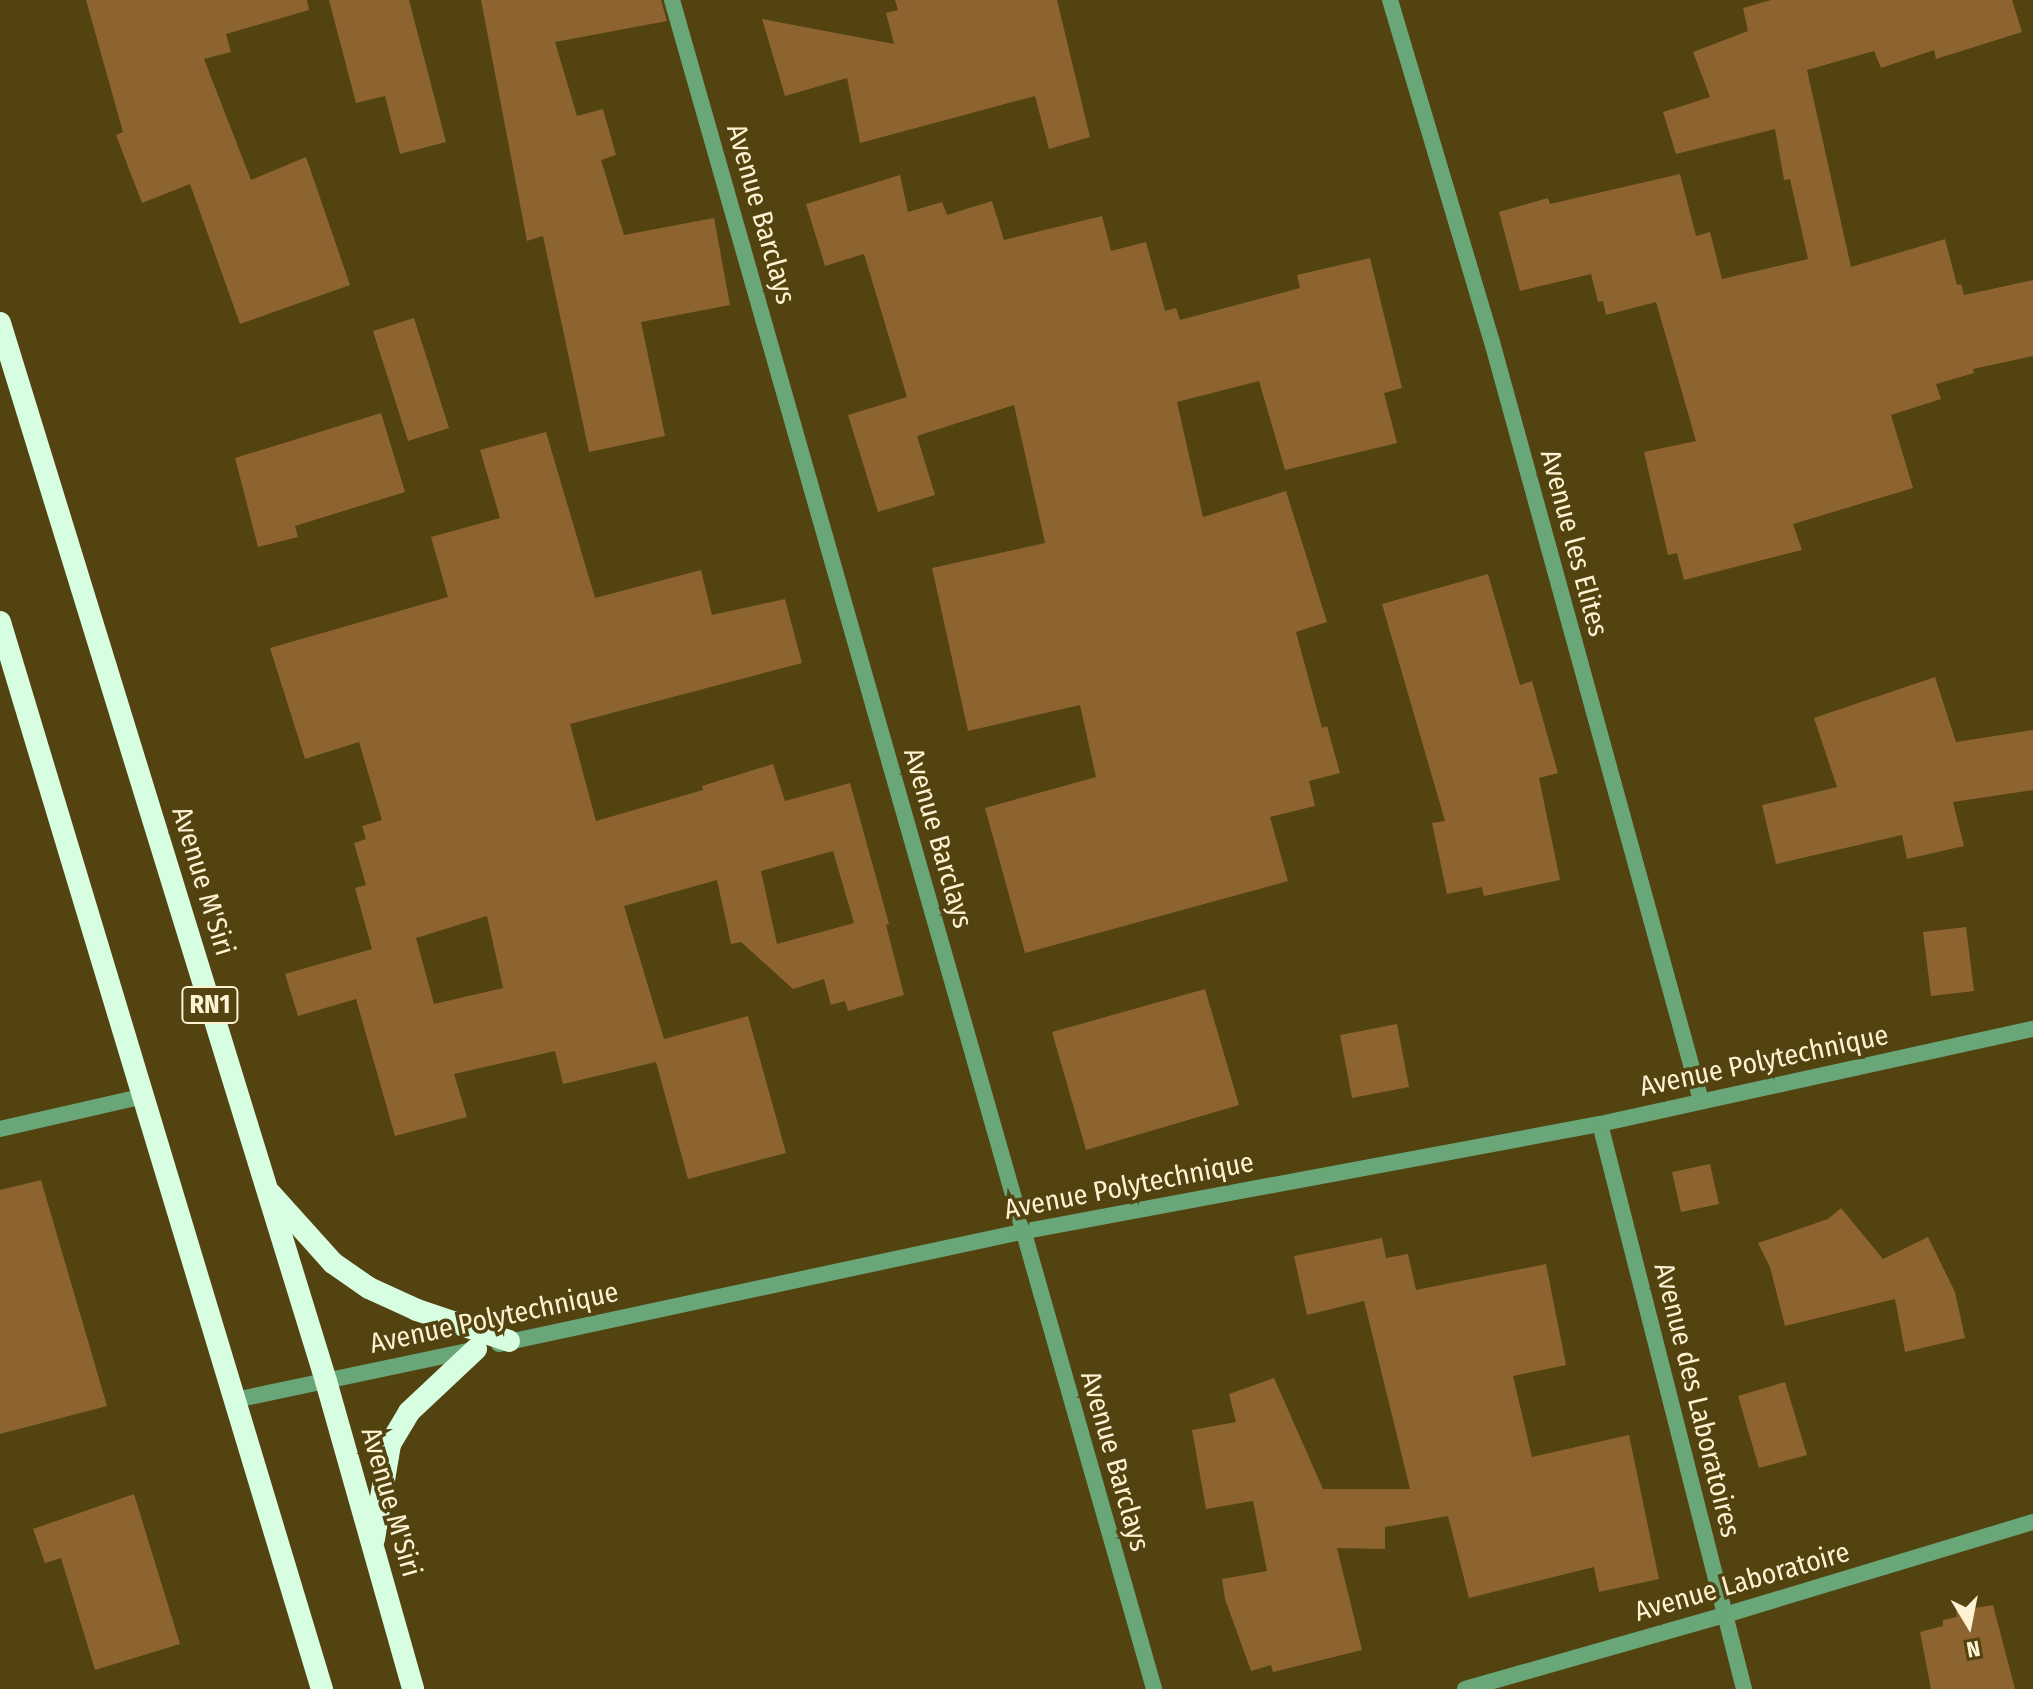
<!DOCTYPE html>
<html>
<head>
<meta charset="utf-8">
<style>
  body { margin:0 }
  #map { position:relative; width:2033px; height:1689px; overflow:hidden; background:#524310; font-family:"Fira Sans Condensed",sans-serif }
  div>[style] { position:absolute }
  .building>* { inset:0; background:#8d642f }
  .minor>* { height:16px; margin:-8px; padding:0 8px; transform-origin:8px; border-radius:8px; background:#69a779 }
  .trunk>* { height:22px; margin:-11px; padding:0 11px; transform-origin:11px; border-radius:11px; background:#d8fee1 }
  span { translate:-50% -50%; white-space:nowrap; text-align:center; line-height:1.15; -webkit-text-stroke:7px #524310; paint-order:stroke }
  .shield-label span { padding:2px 6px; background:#524310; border:2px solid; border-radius:6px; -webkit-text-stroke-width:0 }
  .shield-label { font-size:26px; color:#fdf2d2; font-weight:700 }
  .street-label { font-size:28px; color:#fdf2d2 }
  .north { position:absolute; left:1929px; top:1585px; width:80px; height:80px; -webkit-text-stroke:6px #524310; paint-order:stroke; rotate:170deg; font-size:22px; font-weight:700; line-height:32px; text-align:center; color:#fdf2d2 }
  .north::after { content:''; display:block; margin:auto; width:28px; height:36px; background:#fdf2d2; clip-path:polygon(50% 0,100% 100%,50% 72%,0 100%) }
</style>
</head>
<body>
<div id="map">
  <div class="building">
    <i style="clip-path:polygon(86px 0,307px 0,309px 10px,226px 34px,231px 52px,204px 59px,251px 180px,306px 157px,350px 285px,240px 324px,190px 184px,142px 203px,116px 135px,123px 132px)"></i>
    <i style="clip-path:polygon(329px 0,409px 0,446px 142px,400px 154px,385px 96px,356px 103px)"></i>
    <i style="clip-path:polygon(481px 0,661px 0,667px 21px,555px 42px,577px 116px,603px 109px,616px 155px,601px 160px,624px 235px,714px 218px,730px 305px,641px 322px,665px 436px,589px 452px,543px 236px,527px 241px)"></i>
    <i style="clip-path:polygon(895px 0,1057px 0,1090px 137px,1049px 149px,1035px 96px,860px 143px,847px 78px,785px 96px,762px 19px,894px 44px,886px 13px,898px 10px)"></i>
    <i style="clip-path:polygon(1771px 0,2012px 0,2022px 32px,1936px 59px,1934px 50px,1881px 68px,1874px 51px,1807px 70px,1851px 267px,1945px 239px,1957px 285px,1961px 284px,1964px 295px,2033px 280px,2033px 356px,1973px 369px,1974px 373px,1936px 384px,1941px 399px,1891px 415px,1913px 488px,1793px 524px,1802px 550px,1684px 580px,1677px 553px,1668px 555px,1644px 452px,1696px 441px,1656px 302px,1606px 315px,1603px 301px,1598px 302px,1591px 274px,1520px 291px,1499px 212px,1548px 198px,1550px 204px,1680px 174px,1696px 236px,1710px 232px,1722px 279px,1808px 259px,1790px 179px,1784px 180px,1775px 129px,1676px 154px,1663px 112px,1710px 97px,1693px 52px,1748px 31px,1743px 8px)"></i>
    <i style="clip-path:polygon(900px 175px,908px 212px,942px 202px,947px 215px,992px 201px,1004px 240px,1102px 216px,1111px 251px,1146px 242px,1165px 311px,1176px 308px,1180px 320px,1300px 288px,1297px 275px,1370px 258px,1402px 388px,1384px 393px,1397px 443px,1285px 470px,1259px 381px,1177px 402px,1203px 517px,1286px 491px,1327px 622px,1296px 632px,1322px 728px,1327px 726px,1340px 773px,1309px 781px,1315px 806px,1270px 817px,1288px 881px,1025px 953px,985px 808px,1096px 777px,1080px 705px,968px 731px,932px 568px,1045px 543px,1014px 405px,917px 436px,935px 495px,878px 512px,848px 415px,907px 397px,864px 254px,825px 266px,806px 204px)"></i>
    <i style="clip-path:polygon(414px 318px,449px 428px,408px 441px,373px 331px)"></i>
    <i style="clip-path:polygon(381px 413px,405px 492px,295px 526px,298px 537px,258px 547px,235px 458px)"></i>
    <i style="clip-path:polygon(evenodd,546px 432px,595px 598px,701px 570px,712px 615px,785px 599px,802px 663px,570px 724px,596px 821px,703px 790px,702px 786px,773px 764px,785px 801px,850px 783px,889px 924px,886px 925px,904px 995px,848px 1011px,845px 1001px,831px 1005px,824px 979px,793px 989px,741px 942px,731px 944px,717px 880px,624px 906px,664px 1039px,748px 1016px,786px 1153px,688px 1179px,656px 1062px,563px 1084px,555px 1051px,454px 1074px,467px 1117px,395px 1136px,356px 999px,298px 1016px,285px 974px,372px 949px,355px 888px,366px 885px,354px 843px,366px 839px,362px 826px,382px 820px,359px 742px,305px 759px,270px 648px,448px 597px,431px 537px,500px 518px,480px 450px,546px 432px,833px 851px,854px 923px,777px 944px,761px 871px,833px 851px,546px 432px,487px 916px,503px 988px,434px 1004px,416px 938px,487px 916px)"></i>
    <i style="clip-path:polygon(1488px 574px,1520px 685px,1532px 681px,1558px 773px,1539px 778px,1560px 880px,1484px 896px,1482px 887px,1447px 894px,1432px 823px,1445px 821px,1382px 604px)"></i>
    <i style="clip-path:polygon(1935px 677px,1956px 742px,2033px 730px,2033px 790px,1953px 802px,1964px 846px,1907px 859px,1902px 835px,1776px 864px,1762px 805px,1837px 787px,1814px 718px)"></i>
    <i style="clip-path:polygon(1966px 927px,1974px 991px,1931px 996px,1923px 932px)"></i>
    <i style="clip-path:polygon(1205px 989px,1239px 1105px,1086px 1150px,1052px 1032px)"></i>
    <i style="clip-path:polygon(1397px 1024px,1409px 1087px,1352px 1098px,1340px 1035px)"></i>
    <i style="clip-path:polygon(1710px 1164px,1719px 1204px,1681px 1212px,1672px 1172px)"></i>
    <i style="clip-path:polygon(41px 1180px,107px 1406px,0 1434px,0 1190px)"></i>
    <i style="clip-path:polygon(1841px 1208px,1883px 1259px,1928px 1237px,1955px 1292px,1965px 1338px,1905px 1352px,1895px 1299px,1785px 1326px,1770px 1267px,1758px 1243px,1828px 1219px)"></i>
    <i style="clip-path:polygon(1382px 1238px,1386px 1258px,1408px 1254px,1416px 1290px,1546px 1264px,1566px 1365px,1513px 1376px,1532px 1457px,1629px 1435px,1659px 1579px,1599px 1592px,1594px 1567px,1469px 1598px,1448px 1516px,1385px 1527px,1385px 1549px,1337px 1548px,1362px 1650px,1273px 1672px,1271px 1665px,1251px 1671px,1225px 1599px,1222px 1579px,1267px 1571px,1253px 1501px,1206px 1509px,1192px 1430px,1236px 1422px,1229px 1394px,1274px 1378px,1323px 1489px,1410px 1489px,1364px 1301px,1307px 1315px,1294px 1256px)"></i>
    <i style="clip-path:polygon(1785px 1382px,1807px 1455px,1759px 1468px,1738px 1396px)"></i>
    <i style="clip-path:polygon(134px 1494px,180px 1644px,95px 1670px,61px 1558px,45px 1563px,33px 1529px)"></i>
    <i style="clip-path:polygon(1993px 1605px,2015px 1689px,1931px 1689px,1920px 1632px,1943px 1626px,1943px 1620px,1957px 1617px,1956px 1611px)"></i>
  </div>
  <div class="minor">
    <i style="left:672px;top:0;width:1756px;rotate:74.07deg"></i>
    <i style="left:1390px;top:0;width:357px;rotate:73.4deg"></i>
    <i style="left:1492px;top:342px;width:787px;rotate:74.6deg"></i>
    <i style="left:1600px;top:1124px;width:583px;rotate:75.7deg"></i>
    <i style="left:0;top:1129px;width:148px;rotate:-12.9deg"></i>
    <i style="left:499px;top:1344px;width:534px;rotate:-12.11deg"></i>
    <i style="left:1021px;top:1232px;width:589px;rotate:-10.57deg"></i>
    <i style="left:1600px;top:1124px;width:443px;rotate:-12.4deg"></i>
    <i style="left:235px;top:1400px;width:246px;rotate:-11.9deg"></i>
    <i style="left:1465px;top:1689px;width:270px;rotate:-15.9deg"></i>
    <i style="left:1725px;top:1615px;width:322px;rotate:-16.8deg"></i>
  </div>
  <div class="trunk">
    <i style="left:0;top:323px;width:1107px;rotate:72.87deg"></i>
    <i style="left:326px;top:1381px;width:320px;rotate:74.2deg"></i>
    <i style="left:0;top:622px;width:1115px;rotate:73.21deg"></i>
    <i style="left:271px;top:1194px;width:93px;rotate:48.1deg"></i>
    <i style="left:333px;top:1263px;width:44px;rotate:34.8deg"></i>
    <i style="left:369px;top:1288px;width:53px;rotate:24.6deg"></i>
    <i style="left:417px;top:1310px;width:97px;rotate:18.6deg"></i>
    <i style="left:374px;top:1539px;width:96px;rotate:-80.4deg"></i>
    <i style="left:390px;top:1444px;width:37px;rotate:-59deg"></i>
    <i style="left:409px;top:1412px;width:92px;rotate:-43.2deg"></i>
  </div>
  <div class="shield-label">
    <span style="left:210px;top:1005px">RN1</span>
  </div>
  <div class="street-label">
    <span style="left:761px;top:214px;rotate:74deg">Avenue Barclays</span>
    <span style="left:1574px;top:543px;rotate:75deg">Avenue les Elites</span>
    <span style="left:938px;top:838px;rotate:74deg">Avenue Barclays</span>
    <span style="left:203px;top:881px;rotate:73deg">Avenue M'Siri</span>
    <span style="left:1764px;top:1061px;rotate:-12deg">Avenue Polytechnique</span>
    <span style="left:1129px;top:1186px;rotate:-11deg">Avenue Polytechnique</span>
    <span style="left:494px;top:1318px;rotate:-12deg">Avenue Polytechnique</span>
    <span style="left:1697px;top:1400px;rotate:76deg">Avenue des Laboratoires</span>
    <span style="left:1115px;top:1461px;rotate:74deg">Avenue Barclays</span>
    <span style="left:391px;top:1502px;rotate:74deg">Avenue M'Siri</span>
    <span style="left:1742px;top:1582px;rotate:-16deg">Avenue Laboratoire</span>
  </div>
  <div class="north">N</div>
</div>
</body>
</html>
